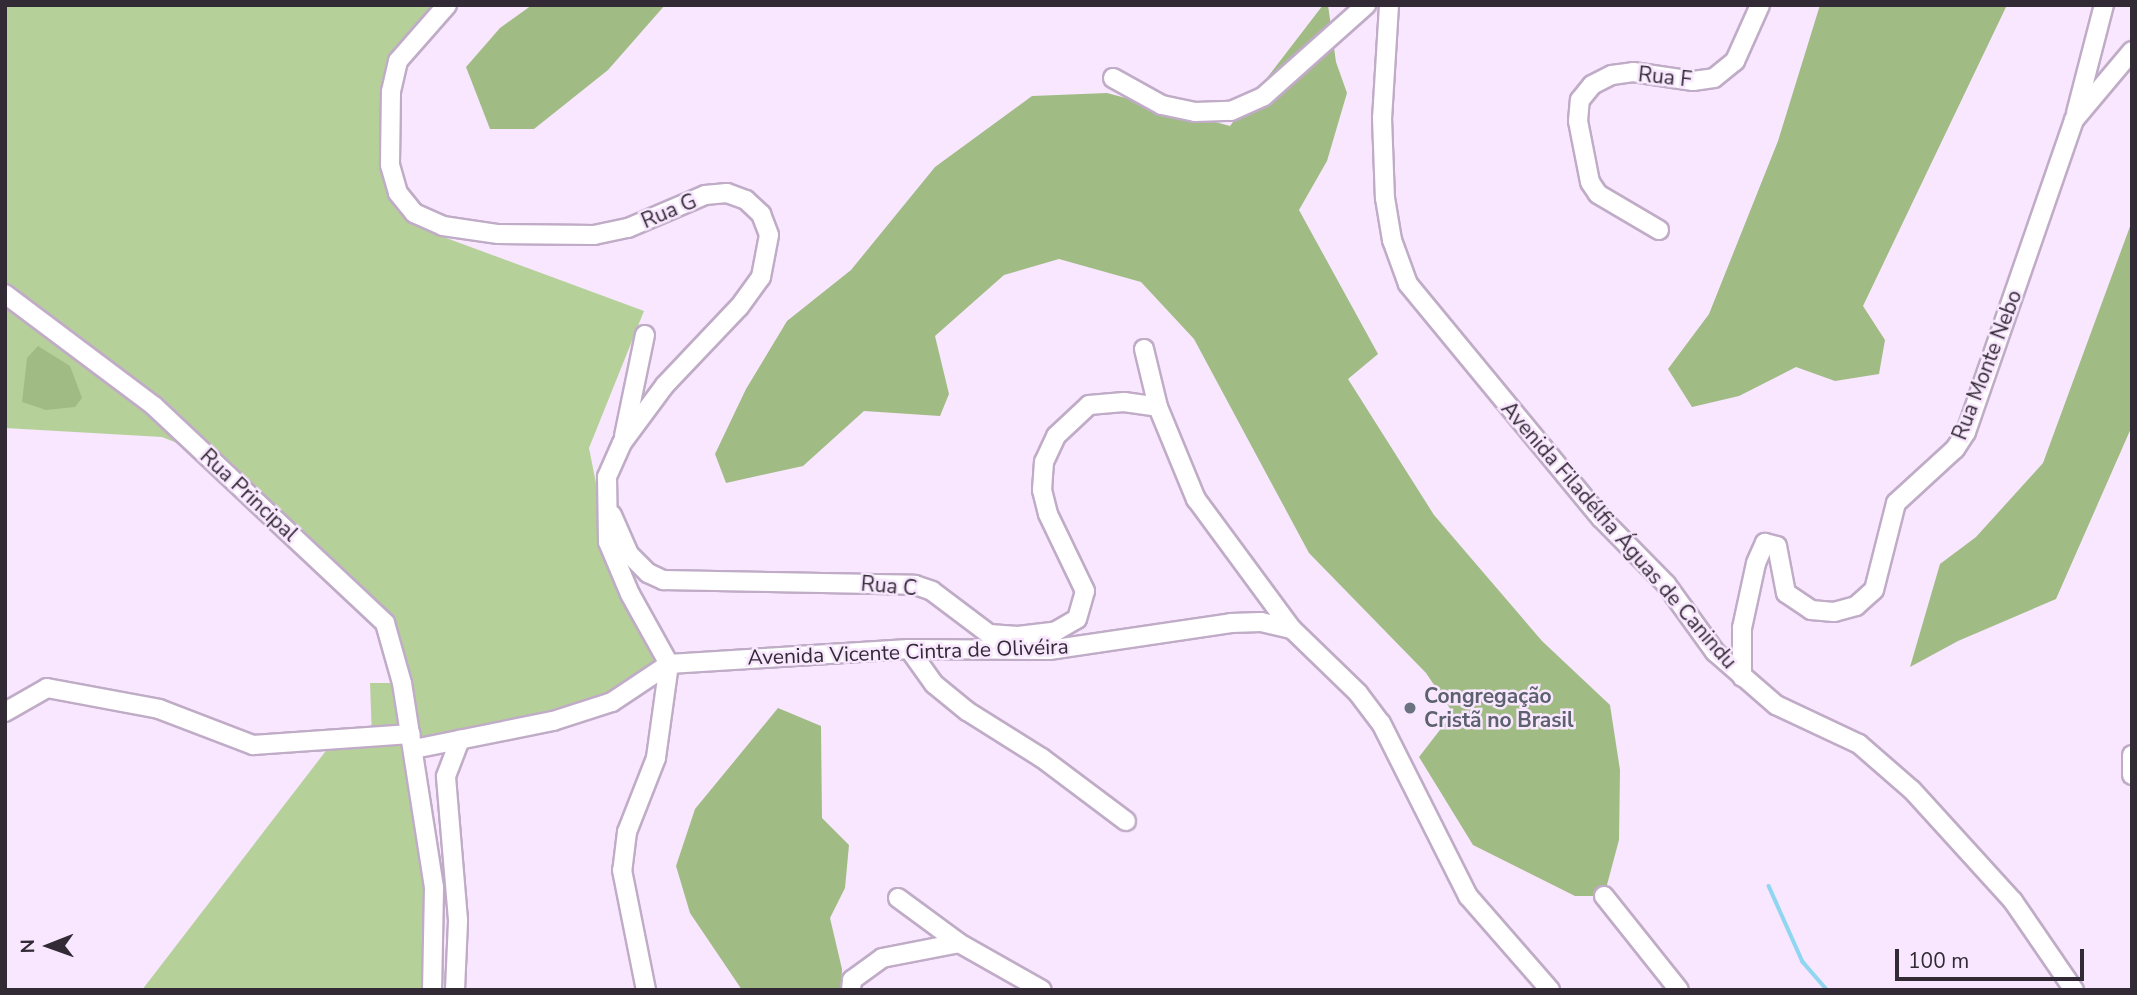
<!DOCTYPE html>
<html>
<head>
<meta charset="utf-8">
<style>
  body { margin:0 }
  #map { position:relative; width:2137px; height:995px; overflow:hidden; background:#f8e7fe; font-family:"Nunito Sans",sans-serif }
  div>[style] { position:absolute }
  .green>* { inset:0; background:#b6d09a }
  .forest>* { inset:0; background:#a1bb85 }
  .stream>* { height:3.5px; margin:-1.75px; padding:0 1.75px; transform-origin:1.75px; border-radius:1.75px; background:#90d6f1 }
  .roads { filter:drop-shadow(2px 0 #c0acc7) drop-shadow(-2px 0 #c0acc7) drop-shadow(0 2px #c0acc7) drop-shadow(0 -2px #c0acc7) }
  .minor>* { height:18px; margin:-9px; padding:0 9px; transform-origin:9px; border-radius:9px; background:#fff }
  .dots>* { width:19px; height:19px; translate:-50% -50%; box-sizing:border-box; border:4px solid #f8e7fe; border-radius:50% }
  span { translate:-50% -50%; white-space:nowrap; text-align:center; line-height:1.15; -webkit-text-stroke:5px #f8e7fe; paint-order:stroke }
  .street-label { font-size:21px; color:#322a34 }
  .worship-label { font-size:21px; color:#5b616d; font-weight:700 }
  .left { translate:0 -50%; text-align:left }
  .frame { position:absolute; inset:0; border:7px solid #322a34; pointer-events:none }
  .north { position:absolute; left:14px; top:911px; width:70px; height:70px; -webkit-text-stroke:5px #f8e7fe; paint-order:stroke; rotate:269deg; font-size:19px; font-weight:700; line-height:28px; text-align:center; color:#322a34 }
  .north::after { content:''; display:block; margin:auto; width:24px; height:32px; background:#322a34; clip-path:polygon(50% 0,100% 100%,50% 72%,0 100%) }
  .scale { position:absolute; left:1895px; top:949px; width:189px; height:32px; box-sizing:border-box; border:4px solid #322a34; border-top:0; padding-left:9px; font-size:21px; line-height:24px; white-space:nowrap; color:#322a34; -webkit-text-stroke:5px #f8e7fe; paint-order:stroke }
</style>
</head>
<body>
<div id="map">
  <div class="green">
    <i style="clip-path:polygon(5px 5px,450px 5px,398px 61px,388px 197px,430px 232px,644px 311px,589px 448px,608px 543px,669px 664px,612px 702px,414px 749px,434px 888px,432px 990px,142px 990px,325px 752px,327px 743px,372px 738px,370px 683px,401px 683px,385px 623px,205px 454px,162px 437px,5px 428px)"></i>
  </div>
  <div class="forest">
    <i style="clip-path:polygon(532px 5px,665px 5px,608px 70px,534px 129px,490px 129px,466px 67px,500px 28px)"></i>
    <i style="clip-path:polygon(1323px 5px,1328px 5px,1336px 62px,1347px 93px,1327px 161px,1299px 210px,1378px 354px,1348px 379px,1434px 515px,1542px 641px,1610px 705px,1620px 770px,1619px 840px,1604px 896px,1575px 896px,1473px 845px,1419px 757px,1453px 713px,1426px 673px,1309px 553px,1194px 339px,1141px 282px,1059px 259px,1004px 275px,935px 336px,949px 394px,940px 416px,864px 411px,803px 466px,726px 483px,715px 454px,746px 389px,787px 321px,851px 270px,935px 167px,1032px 96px,1107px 93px,1230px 126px)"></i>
    <i style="clip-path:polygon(1820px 5px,2007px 5px,1863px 306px,1885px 340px,1879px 374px,1835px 381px,1796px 367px,1739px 396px,1692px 407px,1668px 369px,1709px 314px,1778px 141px)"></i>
    <i style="clip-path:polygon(2132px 221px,2132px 426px,2056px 599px,1958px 641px,1910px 667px,1940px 564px,1976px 537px,2043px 463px)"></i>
    <i style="clip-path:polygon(38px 346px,70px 366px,82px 398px,75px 407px,46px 410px,22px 402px,27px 358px)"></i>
    <i style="clip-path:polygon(778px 708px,821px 726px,822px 818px,849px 845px,845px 888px,830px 918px,842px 969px,841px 990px,742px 990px,690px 913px,676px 866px,695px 809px)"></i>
  </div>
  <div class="stream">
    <i style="left:1769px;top:886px;width:83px;rotate:65.9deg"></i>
    <i style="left:1803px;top:962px;width:37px;rotate:49deg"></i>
  </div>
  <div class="roads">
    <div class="minor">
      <i style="left:447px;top:5px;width:74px;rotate:131.2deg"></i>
      <i style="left:398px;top:61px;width:31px;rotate:103deg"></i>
      <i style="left:391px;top:91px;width:74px;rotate:90.8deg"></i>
      <i style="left:390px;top:165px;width:29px;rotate:74deg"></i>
      <i style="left:398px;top:193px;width:26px;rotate:51deg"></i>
      <i style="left:414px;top:213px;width:32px;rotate:24deg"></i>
      <i style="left:443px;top:226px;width:56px;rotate:8.3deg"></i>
      <i style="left:498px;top:234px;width:96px;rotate:0.6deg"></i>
      <i style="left:594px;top:235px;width:35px;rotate:-12deg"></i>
      <i style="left:628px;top:228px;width:84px;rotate:-23.2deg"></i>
      <i style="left:705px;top:195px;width:22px;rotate:-5deg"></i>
      <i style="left:727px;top:193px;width:20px;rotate:20deg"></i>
      <i style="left:746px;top:200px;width:21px;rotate:43deg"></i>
      <i style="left:761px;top:214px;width:22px;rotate:69deg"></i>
      <i style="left:769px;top:235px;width:43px;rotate:100.8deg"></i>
      <i style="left:761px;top:277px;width:37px;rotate:126deg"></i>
      <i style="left:739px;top:307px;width:108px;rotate:133.5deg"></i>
      <i style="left:665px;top:385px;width:72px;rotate:126.6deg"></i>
      <i style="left:622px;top:443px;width:37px;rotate:114deg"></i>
      <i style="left:607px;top:477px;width:65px;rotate:89.1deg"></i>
      <i style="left:608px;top:542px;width:56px;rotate:67.1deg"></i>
      <i style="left:630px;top:594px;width:80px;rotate:60.9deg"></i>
      <i style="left:669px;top:664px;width:95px;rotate:97.9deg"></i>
      <i style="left:656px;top:758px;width:79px;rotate:111.4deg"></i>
      <i style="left:627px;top:832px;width:38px;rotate:97deg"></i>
      <i style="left:622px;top:870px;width:122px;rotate:78.7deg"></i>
      <i style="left:1389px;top:5px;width:113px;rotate:93.5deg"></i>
      <i style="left:1382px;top:118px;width:80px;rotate:87.9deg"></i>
      <i style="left:1385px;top:198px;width:43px;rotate:80.5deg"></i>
      <i style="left:1392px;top:240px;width:47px;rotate:70deg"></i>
      <i style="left:1408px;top:284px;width:303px;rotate:50.5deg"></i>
      <i style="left:1601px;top:518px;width:93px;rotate:45.4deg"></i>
      <i style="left:1666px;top:584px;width:84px;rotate:54.2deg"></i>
      <i style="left:1715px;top:652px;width:81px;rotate:41deg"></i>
      <i style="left:1776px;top:705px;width:92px;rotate:25.2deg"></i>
      <i style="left:1859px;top:744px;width:70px;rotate:41deg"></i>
      <i style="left:1912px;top:790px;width:150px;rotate:47.7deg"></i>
      <i style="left:2013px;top:901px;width:108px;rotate:55.6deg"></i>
      <i style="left:1113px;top:78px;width:56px;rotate:28.9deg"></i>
      <i style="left:1162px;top:105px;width:34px;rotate:12deg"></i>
      <i style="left:1195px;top:112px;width:36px;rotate:-2deg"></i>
      <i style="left:1231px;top:111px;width:36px;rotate:-24deg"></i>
      <i style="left:1264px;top:96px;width:137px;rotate:-41.7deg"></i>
      <i style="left:2076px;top:113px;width:112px;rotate:-75.5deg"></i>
      <i style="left:1659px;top:230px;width:71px;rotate:-149.5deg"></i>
      <i style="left:1598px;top:194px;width:14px;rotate:-124deg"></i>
      <i style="left:1590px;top:182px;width:62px;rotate:-101.1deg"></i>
      <i style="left:1578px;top:121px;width:21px;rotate:-85deg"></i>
      <i style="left:1580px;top:100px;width:19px;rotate:-51deg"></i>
      <i style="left:1592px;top:85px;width:22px;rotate:-27deg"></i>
      <i style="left:1612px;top:75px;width:21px;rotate:-8deg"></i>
      <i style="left:1633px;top:72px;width:61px;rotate:8.5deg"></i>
      <i style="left:1693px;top:81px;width:21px;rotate:-8deg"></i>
      <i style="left:1714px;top:78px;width:27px;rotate:-39deg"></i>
      <i style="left:1735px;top:61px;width:61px;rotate:-65.9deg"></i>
      <i style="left:5px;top:294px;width:186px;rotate:36.9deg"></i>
      <i style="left:154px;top:406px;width:317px;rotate:43.2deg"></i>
      <i style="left:385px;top:623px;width:62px;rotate:74.2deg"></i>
      <i style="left:402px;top:683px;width:207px;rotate:81.1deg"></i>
      <i style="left:434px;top:888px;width:102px;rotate:91.1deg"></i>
      <i style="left:1144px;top:349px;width:60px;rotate:76.4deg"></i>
      <i style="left:1158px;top:407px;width:100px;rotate:67.6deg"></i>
      <i style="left:1196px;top:499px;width:162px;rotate:53.6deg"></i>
      <i style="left:1292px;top:629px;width:92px;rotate:44.1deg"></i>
      <i style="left:1358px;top:693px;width:38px;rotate:53deg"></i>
      <i style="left:1381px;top:723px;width:194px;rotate:63.3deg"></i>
      <i style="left:1468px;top:896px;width:125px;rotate:48.9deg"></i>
      <i style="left:624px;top:436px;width:103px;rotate:-78.3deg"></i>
      <i style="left:612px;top:515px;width:43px;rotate:66.4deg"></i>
      <i style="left:629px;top:554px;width:27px;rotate:45deg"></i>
      <i style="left:648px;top:573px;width:17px;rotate:25deg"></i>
      <i style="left:663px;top:580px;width:252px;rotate:1.1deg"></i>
      <i style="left:915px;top:585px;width:18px;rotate:19deg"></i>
      <i style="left:932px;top:591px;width:71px;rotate:37deg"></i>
      <i style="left:989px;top:634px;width:29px;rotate:4deg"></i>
      <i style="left:1018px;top:636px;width:38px;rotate:-7deg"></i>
      <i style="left:1056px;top:631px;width:24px;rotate:-30deg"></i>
      <i style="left:1077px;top:619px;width:29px;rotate:-74deg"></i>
      <i style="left:1085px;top:591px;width:85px;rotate:-115.7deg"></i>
      <i style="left:1048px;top:514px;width:25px;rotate:-104deg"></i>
      <i style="left:1042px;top:490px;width:28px;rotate:-86deg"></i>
      <i style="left:1044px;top:462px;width:29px;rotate:-65deg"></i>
      <i style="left:1056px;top:436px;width:45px;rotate:-43.2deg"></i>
      <i style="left:1089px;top:405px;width:35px;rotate:-5deg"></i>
      <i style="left:1124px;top:402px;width:34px;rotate:8deg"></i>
      <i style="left:909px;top:649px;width:43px;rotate:54.5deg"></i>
      <i style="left:934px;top:684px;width:43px;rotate:39.3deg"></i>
      <i style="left:967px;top:711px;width:89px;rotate:32.1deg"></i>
      <i style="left:1042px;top:758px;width:105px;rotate:36.9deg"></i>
      <i style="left:1742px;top:677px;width:49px;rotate:-90deg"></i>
      <i style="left:1742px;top:628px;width:66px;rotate:-77.8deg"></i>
      <i style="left:1756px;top:563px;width:22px;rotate:-66deg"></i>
      <i style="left:1765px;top:543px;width:12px;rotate:14deg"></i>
      <i style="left:1777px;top:546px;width:48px;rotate:79.2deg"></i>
      <i style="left:1786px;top:593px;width:30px;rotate:34deg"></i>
      <i style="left:1811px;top:610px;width:23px;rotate:5deg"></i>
      <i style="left:1834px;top:612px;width:23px;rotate:-15deg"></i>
      <i style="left:1856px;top:606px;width:24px;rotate:-42deg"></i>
      <i style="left:1874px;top:590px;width:90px;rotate:-75.8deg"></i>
      <i style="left:1896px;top:503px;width:80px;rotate:-42.5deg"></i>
      <i style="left:1955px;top:449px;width:20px;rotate:-57deg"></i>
      <i style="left:1966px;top:432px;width:330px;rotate:-70.9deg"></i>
      <i style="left:2074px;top:120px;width:90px;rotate:-50deg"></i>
      <i style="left:5px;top:712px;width:48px;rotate:-29.7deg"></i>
      <i style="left:47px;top:688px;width:114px;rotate:10.6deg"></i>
      <i style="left:159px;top:709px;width:101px;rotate:21deg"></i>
      <i style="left:253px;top:745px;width:158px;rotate:-4deg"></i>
      <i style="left:414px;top:749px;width:142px;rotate:-11.4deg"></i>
      <i style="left:553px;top:721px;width:62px;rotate:-17.9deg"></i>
      <i style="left:612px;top:702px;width:69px;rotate:-33.7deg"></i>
      <i style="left:669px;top:664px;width:240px;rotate:-3.6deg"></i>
      <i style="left:909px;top:649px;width:140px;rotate:0.4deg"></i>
      <i style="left:1049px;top:650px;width:184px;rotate:-8.4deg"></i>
      <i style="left:1231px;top:623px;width:30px;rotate:-2deg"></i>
      <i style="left:1261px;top:622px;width:32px;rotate:13deg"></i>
      <i style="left:2132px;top:755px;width:20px;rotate:90deg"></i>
      <i style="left:1604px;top:896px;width:120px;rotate:51.4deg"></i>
      <i style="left:898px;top:898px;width:76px;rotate:36.4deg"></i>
      <i style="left:959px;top:943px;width:95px;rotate:29.5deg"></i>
      <i style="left:455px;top:990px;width:70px;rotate:-87.5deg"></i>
      <i style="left:458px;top:920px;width:144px;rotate:-94.8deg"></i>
      <i style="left:446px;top:776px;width:39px;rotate:-69deg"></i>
      <i style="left:851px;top:990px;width:10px;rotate:-84deg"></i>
      <i style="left:852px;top:980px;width:37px;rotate:-36deg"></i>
      <i style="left:882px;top:958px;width:78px;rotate:-11deg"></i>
    </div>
  </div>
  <div class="dots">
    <i style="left:1410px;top:708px;background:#6b7280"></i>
  </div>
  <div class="street-label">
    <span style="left:1665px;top:77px;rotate:6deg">Rua F</span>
    <span style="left:669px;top:211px;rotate:-23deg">Rua G</span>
    <span style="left:1987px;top:365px;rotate:-69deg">Rua Monte Nebo</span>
    <span style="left:249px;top:495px;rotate:43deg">Rua Principal</span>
    <span style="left:1619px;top:535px;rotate:49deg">Avenida Filadélfia Águas de Canindu</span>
    <span style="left:889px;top:586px;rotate:5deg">Rua C</span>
    <span style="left:908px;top:652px;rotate:-2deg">Avenida Vicente Cintra de Olivéira</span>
  </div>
  <div class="worship-label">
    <span class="left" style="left:1424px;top:708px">Congregação<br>Cristã no Brasil</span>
  </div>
  <div class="frame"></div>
  <div class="north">N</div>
  <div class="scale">100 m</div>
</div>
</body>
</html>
